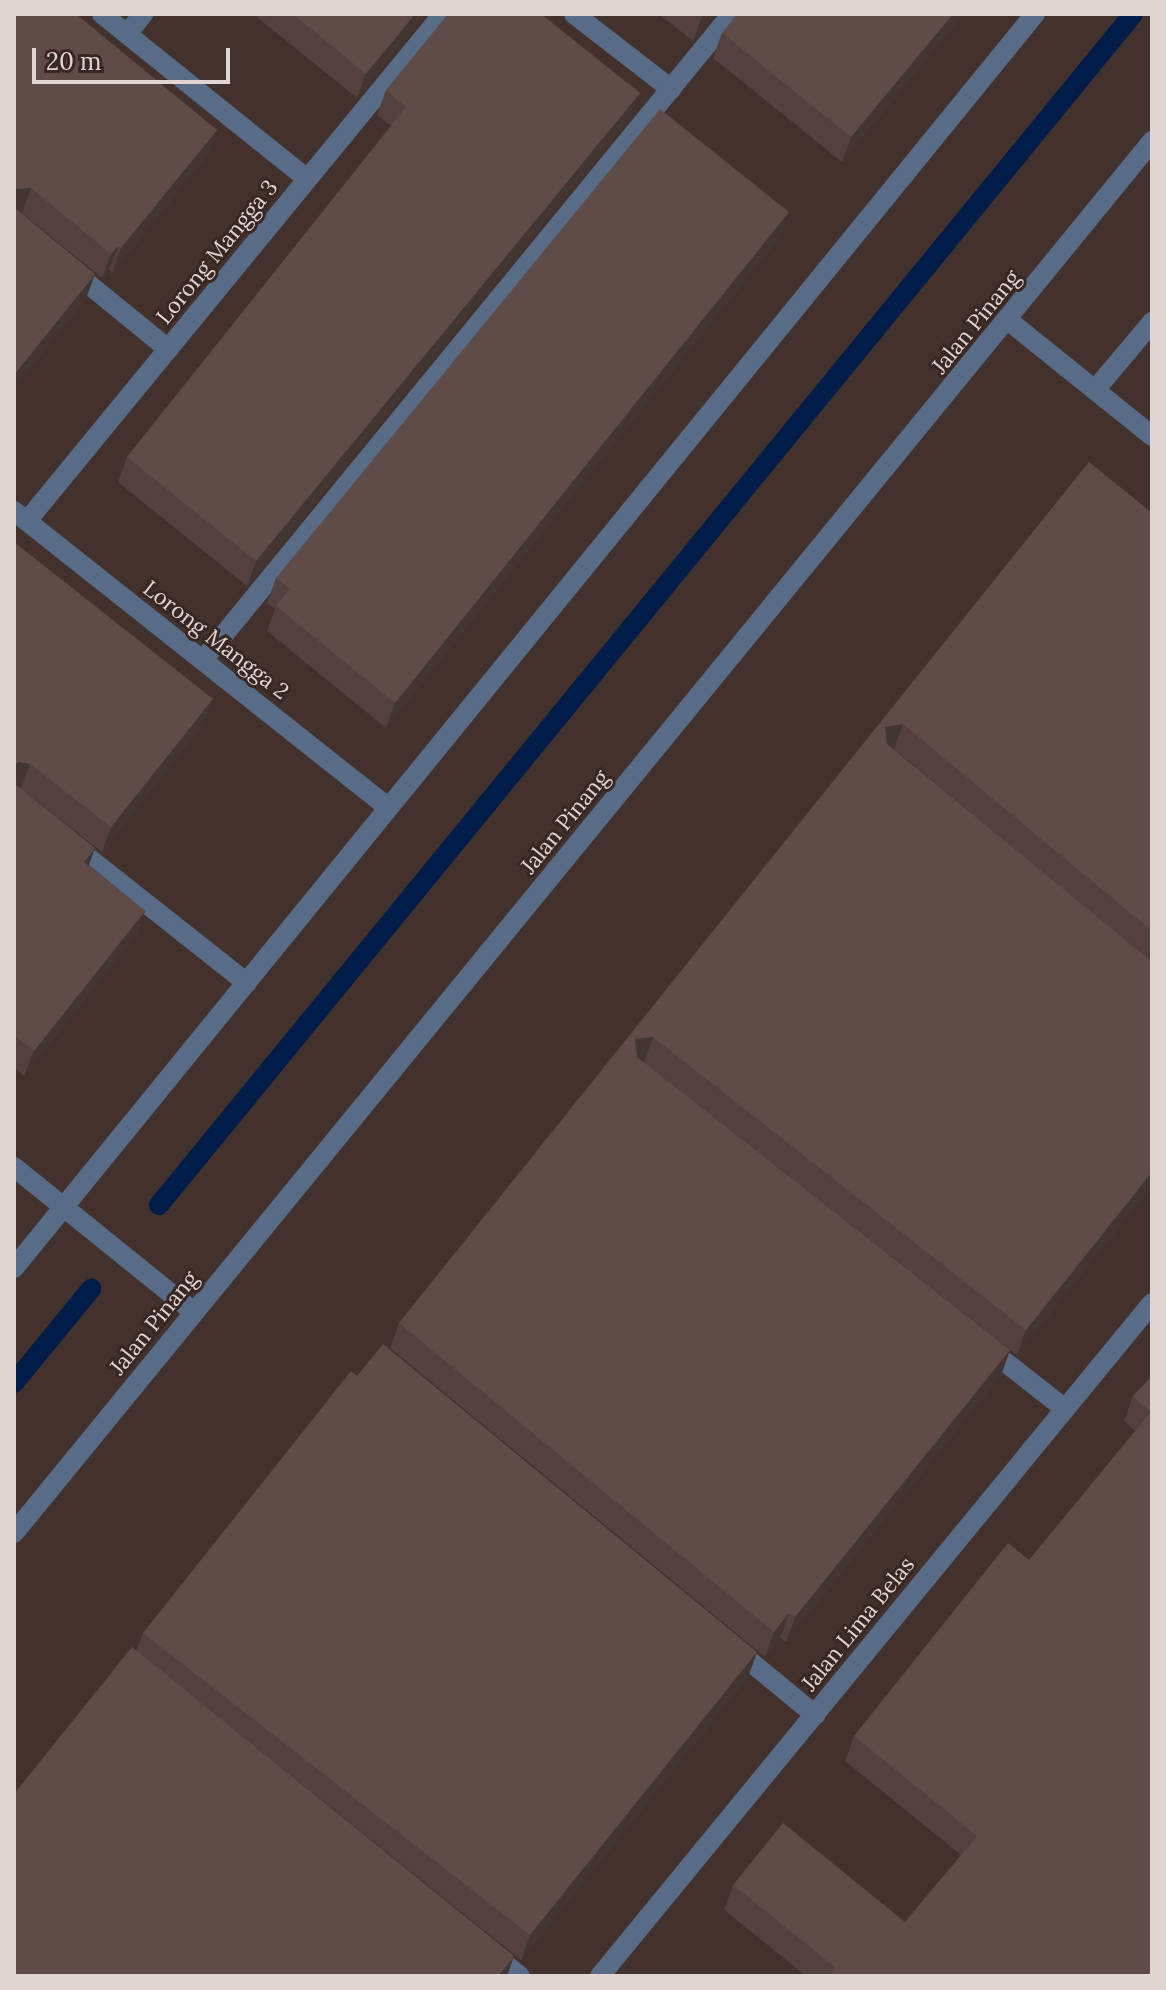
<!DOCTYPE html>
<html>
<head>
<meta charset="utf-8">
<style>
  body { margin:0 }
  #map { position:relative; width:1166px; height:1990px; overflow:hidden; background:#42312d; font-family:Lora,serif }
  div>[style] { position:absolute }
  .stream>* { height:20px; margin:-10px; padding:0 10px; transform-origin:10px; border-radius:10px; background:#001c48 }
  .minor>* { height:20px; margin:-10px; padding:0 10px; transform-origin:10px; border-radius:10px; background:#586c88 }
  .wall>* { inset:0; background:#52413e }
  .shaded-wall>* { inset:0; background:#423532 }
  .building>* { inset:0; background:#5f4c48 }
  span { translate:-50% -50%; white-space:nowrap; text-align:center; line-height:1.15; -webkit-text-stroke:6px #382723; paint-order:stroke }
  .street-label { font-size:22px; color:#e1d5d2 }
  .frame { position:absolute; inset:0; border:16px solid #e1d5d2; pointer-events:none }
  .scale { position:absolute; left:32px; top:48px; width:198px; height:36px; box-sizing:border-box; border:4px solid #e1d5d2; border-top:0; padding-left:10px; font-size:24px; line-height:28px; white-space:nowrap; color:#e1d5d2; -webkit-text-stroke:6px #382723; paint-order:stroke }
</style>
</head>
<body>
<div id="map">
  <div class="stream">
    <i style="left:159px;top:1205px;width:1539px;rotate:-50.72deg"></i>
    <i style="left:14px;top:1383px;width:122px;rotate:-50.7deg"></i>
  </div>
  <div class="minor">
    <i style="left:102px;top:14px;width:263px;rotate:38.8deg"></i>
    <i style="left:574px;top:14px;width:123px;rotate:37.7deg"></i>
    <i style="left:127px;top:34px;width:26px;rotate:-51deg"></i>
    <i style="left:70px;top:269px;width:127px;rotate:39.2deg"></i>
    <i style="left:1009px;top:321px;width:184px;rotate:38.8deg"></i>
    <i style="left:1095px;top:390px;width:89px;rotate:-50deg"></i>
    <i style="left:14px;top:511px;width:478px;rotate:38.4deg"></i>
    <i style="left:27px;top:521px;width:656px;rotate:-50.63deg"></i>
    <i style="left:203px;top:660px;width:835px;rotate:-50.69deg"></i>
    <i style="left:71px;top:844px;width:224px;rotate:38.3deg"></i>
    <i style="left:14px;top:1167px;width:231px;rotate:38.9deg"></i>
    <i style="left:14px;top:1268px;width:1617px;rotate:-50.85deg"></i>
    <i style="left:986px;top:1347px;width:100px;rotate:38.1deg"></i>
    <i style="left:14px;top:1533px;width:1798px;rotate:-50.73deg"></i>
    <i style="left:735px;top:1649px;width:104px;rotate:39.5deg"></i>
    <i style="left:489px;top:1951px;width:40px;rotate:39deg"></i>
    <i style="left:600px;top:1976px;width:870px;rotate:-50.64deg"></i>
  </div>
  <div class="wall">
    <i style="clip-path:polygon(14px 14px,217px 130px,208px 155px,112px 273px,109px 270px,102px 278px,22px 213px,21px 213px,86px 299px,14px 388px)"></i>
    <i style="clip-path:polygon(253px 14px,426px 14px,357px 98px)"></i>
    <i style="clip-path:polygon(659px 14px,715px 14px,693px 41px)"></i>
    <i style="clip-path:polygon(964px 14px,842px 162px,713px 58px,722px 33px)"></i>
    <i style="clip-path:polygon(386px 90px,640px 93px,631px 117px,247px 586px,118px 482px,127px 457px,391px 126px,377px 115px)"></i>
    <i style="clip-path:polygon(780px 237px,386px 728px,267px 631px,275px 609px,267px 603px,276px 578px)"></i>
    <i style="clip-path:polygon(evenodd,1089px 462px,1152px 513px,1152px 1186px,1017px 1355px,643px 1062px,1010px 1350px,1001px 1375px,786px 1642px,780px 1638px,765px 1657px,390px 1348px,399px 1323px,1089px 462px,893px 749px,894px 749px,1028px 860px,893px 749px)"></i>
    <i style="clip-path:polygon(14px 542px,204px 724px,102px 852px,20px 788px,89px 865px,145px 911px,136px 935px,24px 1076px,14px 1067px)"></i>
    <i style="clip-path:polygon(1152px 1376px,1152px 1976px,806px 1976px,724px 1910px,733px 1885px,905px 1922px,961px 1855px,845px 1761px,854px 1736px,1029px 1560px,1135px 1431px,1124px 1421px,1133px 1396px)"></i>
    <i style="clip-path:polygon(143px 1633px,757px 1652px,748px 1677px,521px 1960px,136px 1651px)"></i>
  </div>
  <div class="shaded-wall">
    <i style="clip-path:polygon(415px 14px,426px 14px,357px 98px,366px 74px)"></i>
    <i style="clip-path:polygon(704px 14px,715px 14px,693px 41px,702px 17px)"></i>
    <i style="clip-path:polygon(953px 14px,964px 14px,842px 162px,851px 137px)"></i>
    <i style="clip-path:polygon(640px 93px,631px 117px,247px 586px,256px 561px)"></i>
    <i style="clip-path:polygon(217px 130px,208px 155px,112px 273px,121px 248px)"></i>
    <i style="clip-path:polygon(31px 188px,22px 213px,14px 214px,14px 189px)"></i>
    <i style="clip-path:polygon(789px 212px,780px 237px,386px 728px,395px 703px)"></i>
    <i style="clip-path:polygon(118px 246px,109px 270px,102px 278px,111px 254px)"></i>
    <i style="clip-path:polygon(95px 274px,86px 299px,14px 388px,14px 375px)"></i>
    <i style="clip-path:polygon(213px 699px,204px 724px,102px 852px,111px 827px)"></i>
    <i style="clip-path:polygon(903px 724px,894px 749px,876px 751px,885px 727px)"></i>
    <i style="clip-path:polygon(18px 762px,30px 764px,21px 788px,14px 788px,14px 767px)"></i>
    <i style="clip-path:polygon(95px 848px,86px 873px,84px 862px)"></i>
    <i style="clip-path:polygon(145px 911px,136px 935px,24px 1076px,34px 1051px)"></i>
    <i style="clip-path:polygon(653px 1037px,644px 1062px,626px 1063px,635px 1039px)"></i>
    <i style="clip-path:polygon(1152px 1172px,1152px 1186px,1017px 1355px,1026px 1330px)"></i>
    <i style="clip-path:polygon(1010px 1350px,1001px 1375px,786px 1642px,795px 1617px)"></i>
    <i style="clip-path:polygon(789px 1613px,780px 1638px,765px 1657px,774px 1632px)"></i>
    <i style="clip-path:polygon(757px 1652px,748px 1677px,521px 1960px,530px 1935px)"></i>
    <i style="clip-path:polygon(514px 1956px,507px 1976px,498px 1976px)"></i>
  </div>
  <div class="building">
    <i style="clip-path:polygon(14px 14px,76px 14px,217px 130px,121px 248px,118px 246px,111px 254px,31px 188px,14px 189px)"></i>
    <i style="clip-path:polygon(293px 14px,415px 14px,366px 74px)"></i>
    <i style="clip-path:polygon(448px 14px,541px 14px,640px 93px,256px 561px,127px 457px,406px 107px,386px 90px)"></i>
    <i style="clip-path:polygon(737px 14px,953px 14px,851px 137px,722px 33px)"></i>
    <i style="clip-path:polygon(660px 109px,789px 212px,395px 703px,276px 606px,290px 589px,276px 578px)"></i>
    <i style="clip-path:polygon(14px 197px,15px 208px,95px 274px,14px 375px)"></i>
    <i style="clip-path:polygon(1089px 462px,1152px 513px,1152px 931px,903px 724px,885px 727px,887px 744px,1152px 962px,1152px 1172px,1026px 1330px,653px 1037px,635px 1039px,637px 1057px,1010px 1350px,795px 1617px,789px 1613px,774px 1632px,399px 1323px)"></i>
    <i style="clip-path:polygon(14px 542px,213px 699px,111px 827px,30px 764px,18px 762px,14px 767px)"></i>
    <i style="clip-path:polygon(14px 782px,15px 784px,95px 848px,84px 862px,145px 911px,34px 1051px,14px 1035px)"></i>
    <i style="clip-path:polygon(383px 1344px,757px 1652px,530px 1935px,143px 1633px,351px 1371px,357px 1376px)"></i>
    <i style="clip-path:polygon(1152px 1376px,1152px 1976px,830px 1976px,836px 1968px,733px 1885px,783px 1823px,905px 1922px,977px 1836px,854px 1736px,1008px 1543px,1029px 1560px,1151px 1412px,1133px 1396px)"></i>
    <i style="clip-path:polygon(132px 1647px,514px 1956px,498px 1976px,14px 1976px,14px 1794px)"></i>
  </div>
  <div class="street-label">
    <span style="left:217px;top:252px;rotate:-51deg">Lorong Mangga 3</span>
    <span style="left:976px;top:322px;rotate:-51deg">Jalan Pinang</span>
    <span style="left:216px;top:640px;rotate:38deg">Lorong Mangga 2</span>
    <span style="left:565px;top:822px;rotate:-51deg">Jalan Pinang</span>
    <span style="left:154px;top:1323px;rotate:-51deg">Jalan Pinang</span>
    <span style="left:858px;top:1624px;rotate:-51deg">Jalan Lima Belas</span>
  </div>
  <div class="frame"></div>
  <div class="scale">20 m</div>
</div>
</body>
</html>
